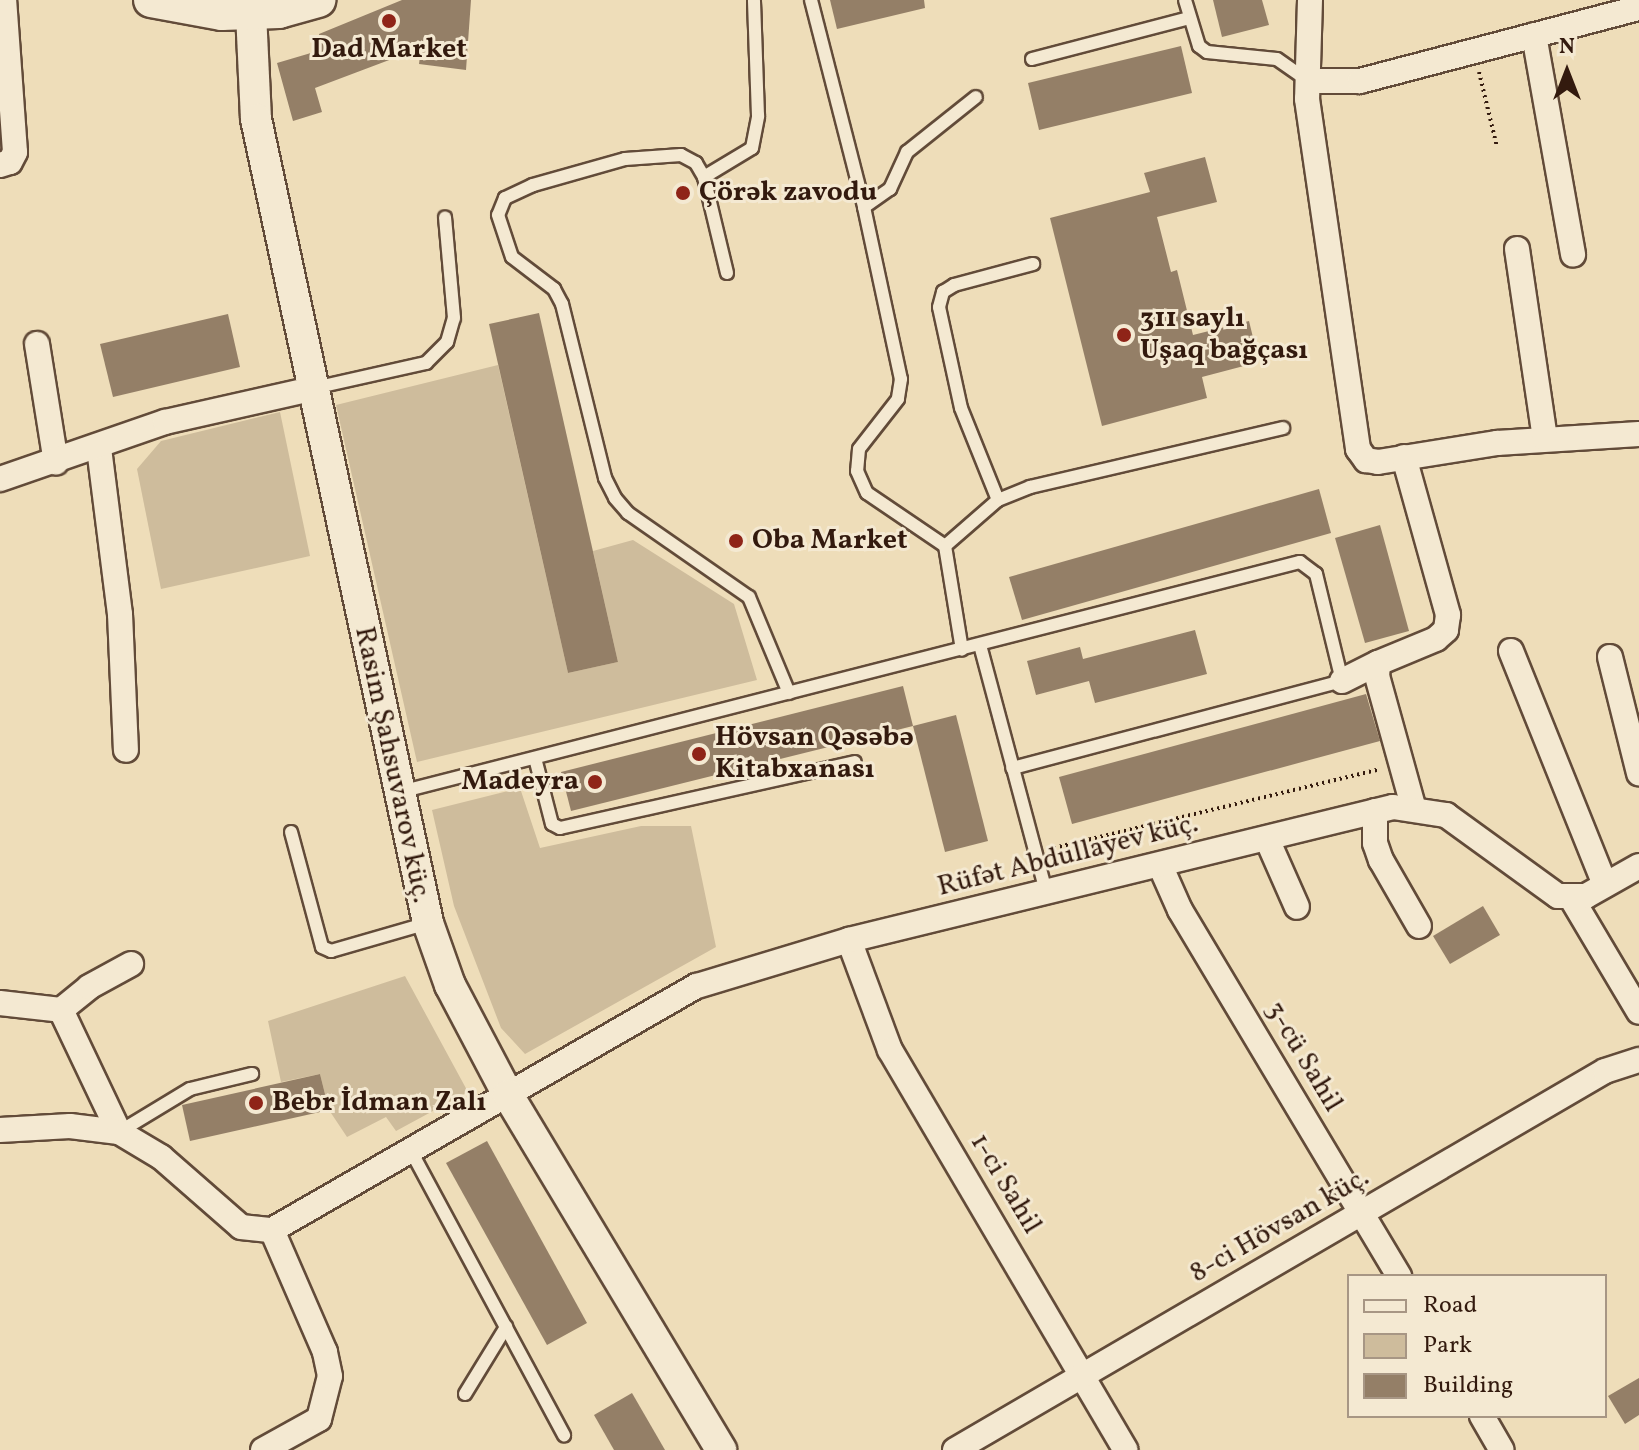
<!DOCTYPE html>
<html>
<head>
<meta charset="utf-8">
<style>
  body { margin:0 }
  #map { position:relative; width:1639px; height:1450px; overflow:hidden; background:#eeddb9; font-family:Vollkorn,serif }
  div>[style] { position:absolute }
  .green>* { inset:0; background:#cebc9c }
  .building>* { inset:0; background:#947f67 }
  .path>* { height:4px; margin-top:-2px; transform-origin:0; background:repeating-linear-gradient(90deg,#331a0e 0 2px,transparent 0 6px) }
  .roads { filter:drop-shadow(2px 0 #624b39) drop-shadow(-2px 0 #624b39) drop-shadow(0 2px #624b39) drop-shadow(0 -2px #624b39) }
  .service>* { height:12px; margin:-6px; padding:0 6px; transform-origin:6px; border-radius:6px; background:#f4e9d2 }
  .minor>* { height:24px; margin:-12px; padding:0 12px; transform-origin:12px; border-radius:12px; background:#f4e9d2 }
  .tertiary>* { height:30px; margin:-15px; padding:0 15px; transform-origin:15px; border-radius:15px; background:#f4e9d2 }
  .secondary>* { height:34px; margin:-17px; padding:0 17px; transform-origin:17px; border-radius:17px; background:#f4e9d2 }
  .dots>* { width:22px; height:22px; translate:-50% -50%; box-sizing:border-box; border:4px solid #f4e9d2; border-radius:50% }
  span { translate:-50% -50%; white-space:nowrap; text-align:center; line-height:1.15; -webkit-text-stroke:6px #f4e9d2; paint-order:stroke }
  .poi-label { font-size:28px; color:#331a0e; font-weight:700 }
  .left { translate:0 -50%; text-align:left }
  .right { translate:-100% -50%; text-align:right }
  .street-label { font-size:28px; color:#331a0e }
  .legend { position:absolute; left:1347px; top:1274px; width:260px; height:144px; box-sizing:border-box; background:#f4e9d2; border:2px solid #a79684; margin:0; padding:10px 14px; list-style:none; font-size:24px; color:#331a0e }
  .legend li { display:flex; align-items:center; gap:16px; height:40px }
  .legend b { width:40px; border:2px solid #a79684 }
  .north { position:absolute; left:1527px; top:32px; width:80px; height:80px; -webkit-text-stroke:6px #f4e9d2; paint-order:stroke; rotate:0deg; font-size:22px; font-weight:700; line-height:32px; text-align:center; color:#331a0e }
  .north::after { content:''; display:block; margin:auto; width:28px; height:36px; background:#331a0e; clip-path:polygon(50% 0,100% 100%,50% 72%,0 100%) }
</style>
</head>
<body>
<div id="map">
  <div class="green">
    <i style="clip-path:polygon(498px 365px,568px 673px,618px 662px,593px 551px,633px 540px,734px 604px,757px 680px,417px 762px,336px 405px)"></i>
    <i style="clip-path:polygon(280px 412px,310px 556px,161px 589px,137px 469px,161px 441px)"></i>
    <i style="clip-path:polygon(520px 788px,540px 848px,641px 826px,691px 826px,716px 947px,525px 1054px,501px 1028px,454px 906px,432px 810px)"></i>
    <i style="clip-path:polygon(405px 976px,468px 1092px,396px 1131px,386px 1117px,347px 1137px,329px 1110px,320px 1074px,281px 1082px,268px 1021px)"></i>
  </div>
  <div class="building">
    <i style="clip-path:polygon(402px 0,471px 0,466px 70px,419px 64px,421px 48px,315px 88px,322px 112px,293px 121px,277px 63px,321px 50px,319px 34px)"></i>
    <i style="clip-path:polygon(830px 0,924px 0,925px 8px,837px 29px)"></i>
    <i style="clip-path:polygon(1213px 0,1262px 0,1269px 25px,1222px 37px)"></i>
    <i style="clip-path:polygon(1181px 46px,1192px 93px,1039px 130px,1028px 83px)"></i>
    <i style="clip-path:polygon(1205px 157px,1217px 202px,1157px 217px,1171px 272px,1177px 270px,1193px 335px,1249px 321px,1259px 362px,1202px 377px,1207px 398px,1102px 426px,1050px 218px,1150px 192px,1144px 173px)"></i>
    <i style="clip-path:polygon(539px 313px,618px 662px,568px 673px,489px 324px)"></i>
    <i style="clip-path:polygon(228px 314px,240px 367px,113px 397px,100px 344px)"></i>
    <i style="clip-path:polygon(1319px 489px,1331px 533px,1022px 620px,1009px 577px)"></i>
    <i style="clip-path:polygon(1380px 525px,1409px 631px,1365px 643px,1335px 538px)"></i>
    <i style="clip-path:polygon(1195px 630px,1207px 674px,1095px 703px,1089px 681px,1036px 695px,1027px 661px,1080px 647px,1083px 659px)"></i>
    <i style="clip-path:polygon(903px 686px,913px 726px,571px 811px,561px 772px)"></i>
    <i style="clip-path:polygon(1366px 694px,1380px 741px,1072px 824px,1059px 777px)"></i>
    <i style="clip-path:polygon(956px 715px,988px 841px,945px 852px,913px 726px)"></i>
    <i style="clip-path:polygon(1483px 906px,1500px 935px,1450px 964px,1433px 936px)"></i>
    <i style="clip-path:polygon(320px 1074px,329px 1110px,190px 1141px,182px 1105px)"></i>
    <i style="clip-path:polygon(487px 1141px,587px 1323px,547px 1345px,446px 1163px)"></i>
    <i style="clip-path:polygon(1639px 1378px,1639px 1415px,1625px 1424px,1608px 1396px)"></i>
    <i style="clip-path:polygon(632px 1393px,665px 1450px,614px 1450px,594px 1415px)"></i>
  </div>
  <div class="path">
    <i style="left:1479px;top:72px;width:77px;rotate:76.5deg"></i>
    <i style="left:1054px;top:848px;width:335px;rotate:-13.6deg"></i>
  </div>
  <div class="roads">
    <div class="service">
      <i style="left:811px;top:0;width:214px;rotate:75.6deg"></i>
      <i style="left:864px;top:207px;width:176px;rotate:77.9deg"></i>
      <i style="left:901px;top:379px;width:20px;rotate:99deg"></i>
      <i style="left:898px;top:399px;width:63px;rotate:128deg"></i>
      <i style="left:859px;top:449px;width:22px;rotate:95deg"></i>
      <i style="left:857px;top:471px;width:24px;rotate:66deg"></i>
      <i style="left:867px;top:493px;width:94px;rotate:34.2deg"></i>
      <i style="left:945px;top:546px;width:105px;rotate:80.7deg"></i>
      <i style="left:1185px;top:0;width:48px;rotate:73.1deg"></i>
      <i style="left:1199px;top:46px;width:10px;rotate:37deg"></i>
      <i style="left:1207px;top:52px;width:70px;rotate:5.7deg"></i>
      <i style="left:1277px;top:59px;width:35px;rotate:35deg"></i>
      <i style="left:1032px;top:59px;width:162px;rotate:-14.6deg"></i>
      <i style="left:704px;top:177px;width:56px;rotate:-31.1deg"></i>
      <i style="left:752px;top:148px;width:33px;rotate:-79deg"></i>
      <i style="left:758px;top:116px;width:116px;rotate:-92deg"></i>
      <i style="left:864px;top:207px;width:32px;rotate:-35deg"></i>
      <i style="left:890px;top:189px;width:41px;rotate:-65.3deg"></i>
      <i style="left:907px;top:152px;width:88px;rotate:-38.6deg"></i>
      <i style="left:727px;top:273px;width:99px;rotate:-103.5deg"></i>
      <i style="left:704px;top:177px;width:16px;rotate:-120deg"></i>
      <i style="left:696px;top:163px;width:17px;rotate:-152deg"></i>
      <i style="left:681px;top:155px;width:56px;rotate:175.9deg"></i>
      <i style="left:625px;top:159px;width:96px;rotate:164.2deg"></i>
      <i style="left:533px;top:185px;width:31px;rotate:155deg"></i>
      <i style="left:505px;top:198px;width:18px;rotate:112deg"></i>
      <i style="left:498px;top:215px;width:44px;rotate:71.6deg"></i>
      <i style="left:512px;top:257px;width:53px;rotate:37.3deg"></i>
      <i style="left:554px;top:289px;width:17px;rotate:62deg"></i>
      <i style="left:562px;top:304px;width:179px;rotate:76.1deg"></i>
      <i style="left:605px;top:478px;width:22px;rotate:63deg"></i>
      <i style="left:615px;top:498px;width:20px;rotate:49deg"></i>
      <i style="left:628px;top:513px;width:147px;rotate:34.8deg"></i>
      <i style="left:749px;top:597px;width:104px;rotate:67.4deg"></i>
      <i style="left:314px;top:388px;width:115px;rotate:-12.6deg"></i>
      <i style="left:426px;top:363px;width:30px;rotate:-45deg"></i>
      <i style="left:447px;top:342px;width:25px;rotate:-74deg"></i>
      <i style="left:454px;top:318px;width:101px;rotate:-95.1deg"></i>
      <i style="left:998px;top:500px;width:99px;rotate:-111.9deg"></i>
      <i style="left:961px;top:408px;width:103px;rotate:-102.3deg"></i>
      <i style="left:939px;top:307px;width:16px;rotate:-75deg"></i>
      <i style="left:943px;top:292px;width:13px;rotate:-32deg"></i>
      <i style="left:954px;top:285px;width:82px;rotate:-14.9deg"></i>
      <i style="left:945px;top:546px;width:70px;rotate:-41deg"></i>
      <i style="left:998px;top:500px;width:35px;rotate:-22deg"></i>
      <i style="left:1030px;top:487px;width:260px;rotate:-13.1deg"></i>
      <i style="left:980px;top:645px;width:256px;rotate:75deg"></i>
      <i style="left:535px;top:758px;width:68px;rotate:75.6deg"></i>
      <i style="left:552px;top:824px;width:9px;rotate:27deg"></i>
      <i style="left:560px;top:828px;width:302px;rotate:-12.6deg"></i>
      <i style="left:400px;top:792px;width:929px;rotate:-14.34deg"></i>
      <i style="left:1300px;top:562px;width:20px;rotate:37deg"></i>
      <i style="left:1316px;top:574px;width:110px;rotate:76.3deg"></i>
      <i style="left:1342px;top:681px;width:341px;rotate:165.2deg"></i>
      <i style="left:291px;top:832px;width:119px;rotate:74.9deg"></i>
      <i style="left:322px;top:947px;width:10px;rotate:24deg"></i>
      <i style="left:331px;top:951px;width:101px;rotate:-16.1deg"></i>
      <i style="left:119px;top:1132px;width:83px;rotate:-31.2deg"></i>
      <i style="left:190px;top:1089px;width:64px;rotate:-13.6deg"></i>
      <i style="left:411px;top:1151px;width:323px;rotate:61.7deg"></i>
      <i style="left:465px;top:1394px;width:79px;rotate:-58.5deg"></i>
    </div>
    <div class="minor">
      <i style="left:1310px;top:0;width:99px;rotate:91.7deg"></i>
      <i style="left:1307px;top:99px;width:354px;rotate:81.7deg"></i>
      <i style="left:1358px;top:449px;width:14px;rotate:54deg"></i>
      <i style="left:1366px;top:460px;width:12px;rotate:9deg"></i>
      <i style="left:1378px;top:462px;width:121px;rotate:-9.1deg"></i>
      <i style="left:1497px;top:443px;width:142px;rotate:-3.6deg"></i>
      <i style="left:1534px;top:35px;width:223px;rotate:79.9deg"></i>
      <i style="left:1308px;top:81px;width:52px"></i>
      <i style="left:1360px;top:81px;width:288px;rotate:-14.7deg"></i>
      <i style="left:0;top:165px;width:10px;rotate:-17deg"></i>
      <i style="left:10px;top:162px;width:11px;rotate:-63deg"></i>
      <i style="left:15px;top:152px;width:152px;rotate:-94.1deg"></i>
      <i style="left:1517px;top:249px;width:192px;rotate:81.6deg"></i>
      <i style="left:37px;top:344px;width:120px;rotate:80.9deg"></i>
      <i style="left:99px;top:448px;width:167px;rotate:82.8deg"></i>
      <i style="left:120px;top:614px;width:136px;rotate:87.5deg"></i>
      <i style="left:1404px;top:457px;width:164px;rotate:74.4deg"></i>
      <i style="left:1448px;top:615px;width:15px;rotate:98deg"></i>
      <i style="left:1446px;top:630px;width:13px;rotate:138deg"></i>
      <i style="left:1436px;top:639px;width:63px;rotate:157.5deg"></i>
      <i style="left:1378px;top:663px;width:13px;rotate:94deg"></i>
      <i style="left:1377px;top:676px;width:135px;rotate:74.5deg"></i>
      <i style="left:0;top:479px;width:175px;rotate:-19.1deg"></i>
      <i style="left:165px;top:422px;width:150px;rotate:-12.7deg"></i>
      <i style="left:1511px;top:651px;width:252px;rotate:68.1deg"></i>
      <i style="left:1610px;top:657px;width:120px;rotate:76deg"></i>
      <i style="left:1342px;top:681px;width:40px;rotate:-26.6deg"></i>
      <i style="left:1375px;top:811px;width:32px;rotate:90deg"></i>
      <i style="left:1375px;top:843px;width:18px;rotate:71deg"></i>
      <i style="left:1381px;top:860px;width:76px;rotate:60.1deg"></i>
      <i style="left:1267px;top:839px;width:74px;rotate:66.2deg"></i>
      <i style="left:1160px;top:865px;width:49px;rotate:66deg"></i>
      <i style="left:1180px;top:910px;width:427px;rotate:59.1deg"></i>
      <i style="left:1572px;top:899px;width:131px;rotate:59.3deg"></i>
      <i style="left:849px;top:940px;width:117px;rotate:69.6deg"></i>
      <i style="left:890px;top:1050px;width:464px;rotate:59.5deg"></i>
      <i style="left:0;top:1003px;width:61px;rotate:6.5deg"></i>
      <i style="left:61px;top:1010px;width:135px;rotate:64.6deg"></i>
      <i style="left:61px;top:1010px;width:36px;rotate:-39deg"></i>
      <i style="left:89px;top:987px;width:48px;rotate:-28.7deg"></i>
      <i style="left:0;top:1130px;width:70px;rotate:-3.3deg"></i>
      <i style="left:70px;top:1126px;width:49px;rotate:7deg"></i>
      <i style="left:119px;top:1132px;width:49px;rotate:30.8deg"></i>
      <i style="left:161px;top:1157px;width:106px;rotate:41.2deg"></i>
      <i style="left:241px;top:1227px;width:31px;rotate:6deg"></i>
      <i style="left:272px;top:1230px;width:490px;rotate:-29.9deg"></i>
      <i style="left:697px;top:986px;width:159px;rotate:-16.8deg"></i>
      <i style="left:849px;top:940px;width:560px;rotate:-13.74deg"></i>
      <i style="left:1393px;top:807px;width:54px;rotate:8.6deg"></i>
      <i style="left:1446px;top:815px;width:138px;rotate:35.9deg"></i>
      <i style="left:1558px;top:896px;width:28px"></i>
      <i style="left:1586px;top:896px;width:61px;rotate:-29.5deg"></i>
      <i style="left:1482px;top:1416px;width:39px;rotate:60deg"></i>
      <i style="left:263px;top:1450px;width:64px;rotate:-29deg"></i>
      <i style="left:319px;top:1419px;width:44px;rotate:-75.7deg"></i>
      <i style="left:330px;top:1376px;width:25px;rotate:-102deg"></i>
      <i style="left:325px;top:1352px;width:133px;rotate:-113.5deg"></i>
      <i style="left:955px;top:1450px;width:752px;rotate:-30.25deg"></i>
      <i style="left:1605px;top:1071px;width:36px;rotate:-18deg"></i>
    </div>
    <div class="tertiary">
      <i style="left:251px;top:13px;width:106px;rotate:87.3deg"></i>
      <i style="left:256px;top:119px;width:822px;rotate:77.92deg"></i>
      <i style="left:428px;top:923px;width:66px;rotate:70.5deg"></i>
      <i style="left:450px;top:985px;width:124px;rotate:62.2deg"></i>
      <i style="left:508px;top:1095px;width:414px;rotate:59deg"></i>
    </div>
    <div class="secondary">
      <i style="left:151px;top:0;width:72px;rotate:10.4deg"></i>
      <i style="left:222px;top:13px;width:57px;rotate:-2deg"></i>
      <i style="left:279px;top:11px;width:41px;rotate:-15.8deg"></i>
    </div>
  </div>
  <div class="dots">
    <i style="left:389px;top:21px;background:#8f2418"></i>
    <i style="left:683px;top:193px;background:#8f2418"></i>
    <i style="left:1124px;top:335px;background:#8f2418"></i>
    <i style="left:736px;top:541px;background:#8f2418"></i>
    <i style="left:699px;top:754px;background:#8f2418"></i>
    <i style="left:595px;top:782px;background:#8f2418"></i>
    <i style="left:256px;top:1103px;background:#8f2418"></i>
  </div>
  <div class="poi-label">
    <span style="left:389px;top:50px">Dad Market</span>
    <span class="left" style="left:699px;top:193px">Çörək zavodu</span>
    <span class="left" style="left:1140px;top:335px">311 saylı<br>Uşaq bağçası</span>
    <span class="left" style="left:752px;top:541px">Oba Market</span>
    <span class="left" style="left:715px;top:754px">Hövsan Qəsəbə<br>Kitabxanası</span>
    <span class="right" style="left:579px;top:782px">Madeyra</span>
    <span class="left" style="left:272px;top:1103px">Bebr İdman Zalı</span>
  </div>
  <div class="street-label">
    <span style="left:392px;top:765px;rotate:78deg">Rasim Şahsuvarov küç.</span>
    <span style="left:1068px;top:856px;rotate:-14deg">Rüfət Abdullayev küç.</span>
    <span style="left:1303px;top:1057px;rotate:59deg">3-cü Sahil</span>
    <span style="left:1005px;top:1184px;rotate:59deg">1-ci Sahil</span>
    <span style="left:1280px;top:1226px;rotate:-30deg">8-ci Hövsan küç.</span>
  </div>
  <ul class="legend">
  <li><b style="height:10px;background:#f4e9d2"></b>Road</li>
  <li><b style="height:22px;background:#cebc9c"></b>Park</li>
  <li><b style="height:22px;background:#947f67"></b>Building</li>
  </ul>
  <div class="north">N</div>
</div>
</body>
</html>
